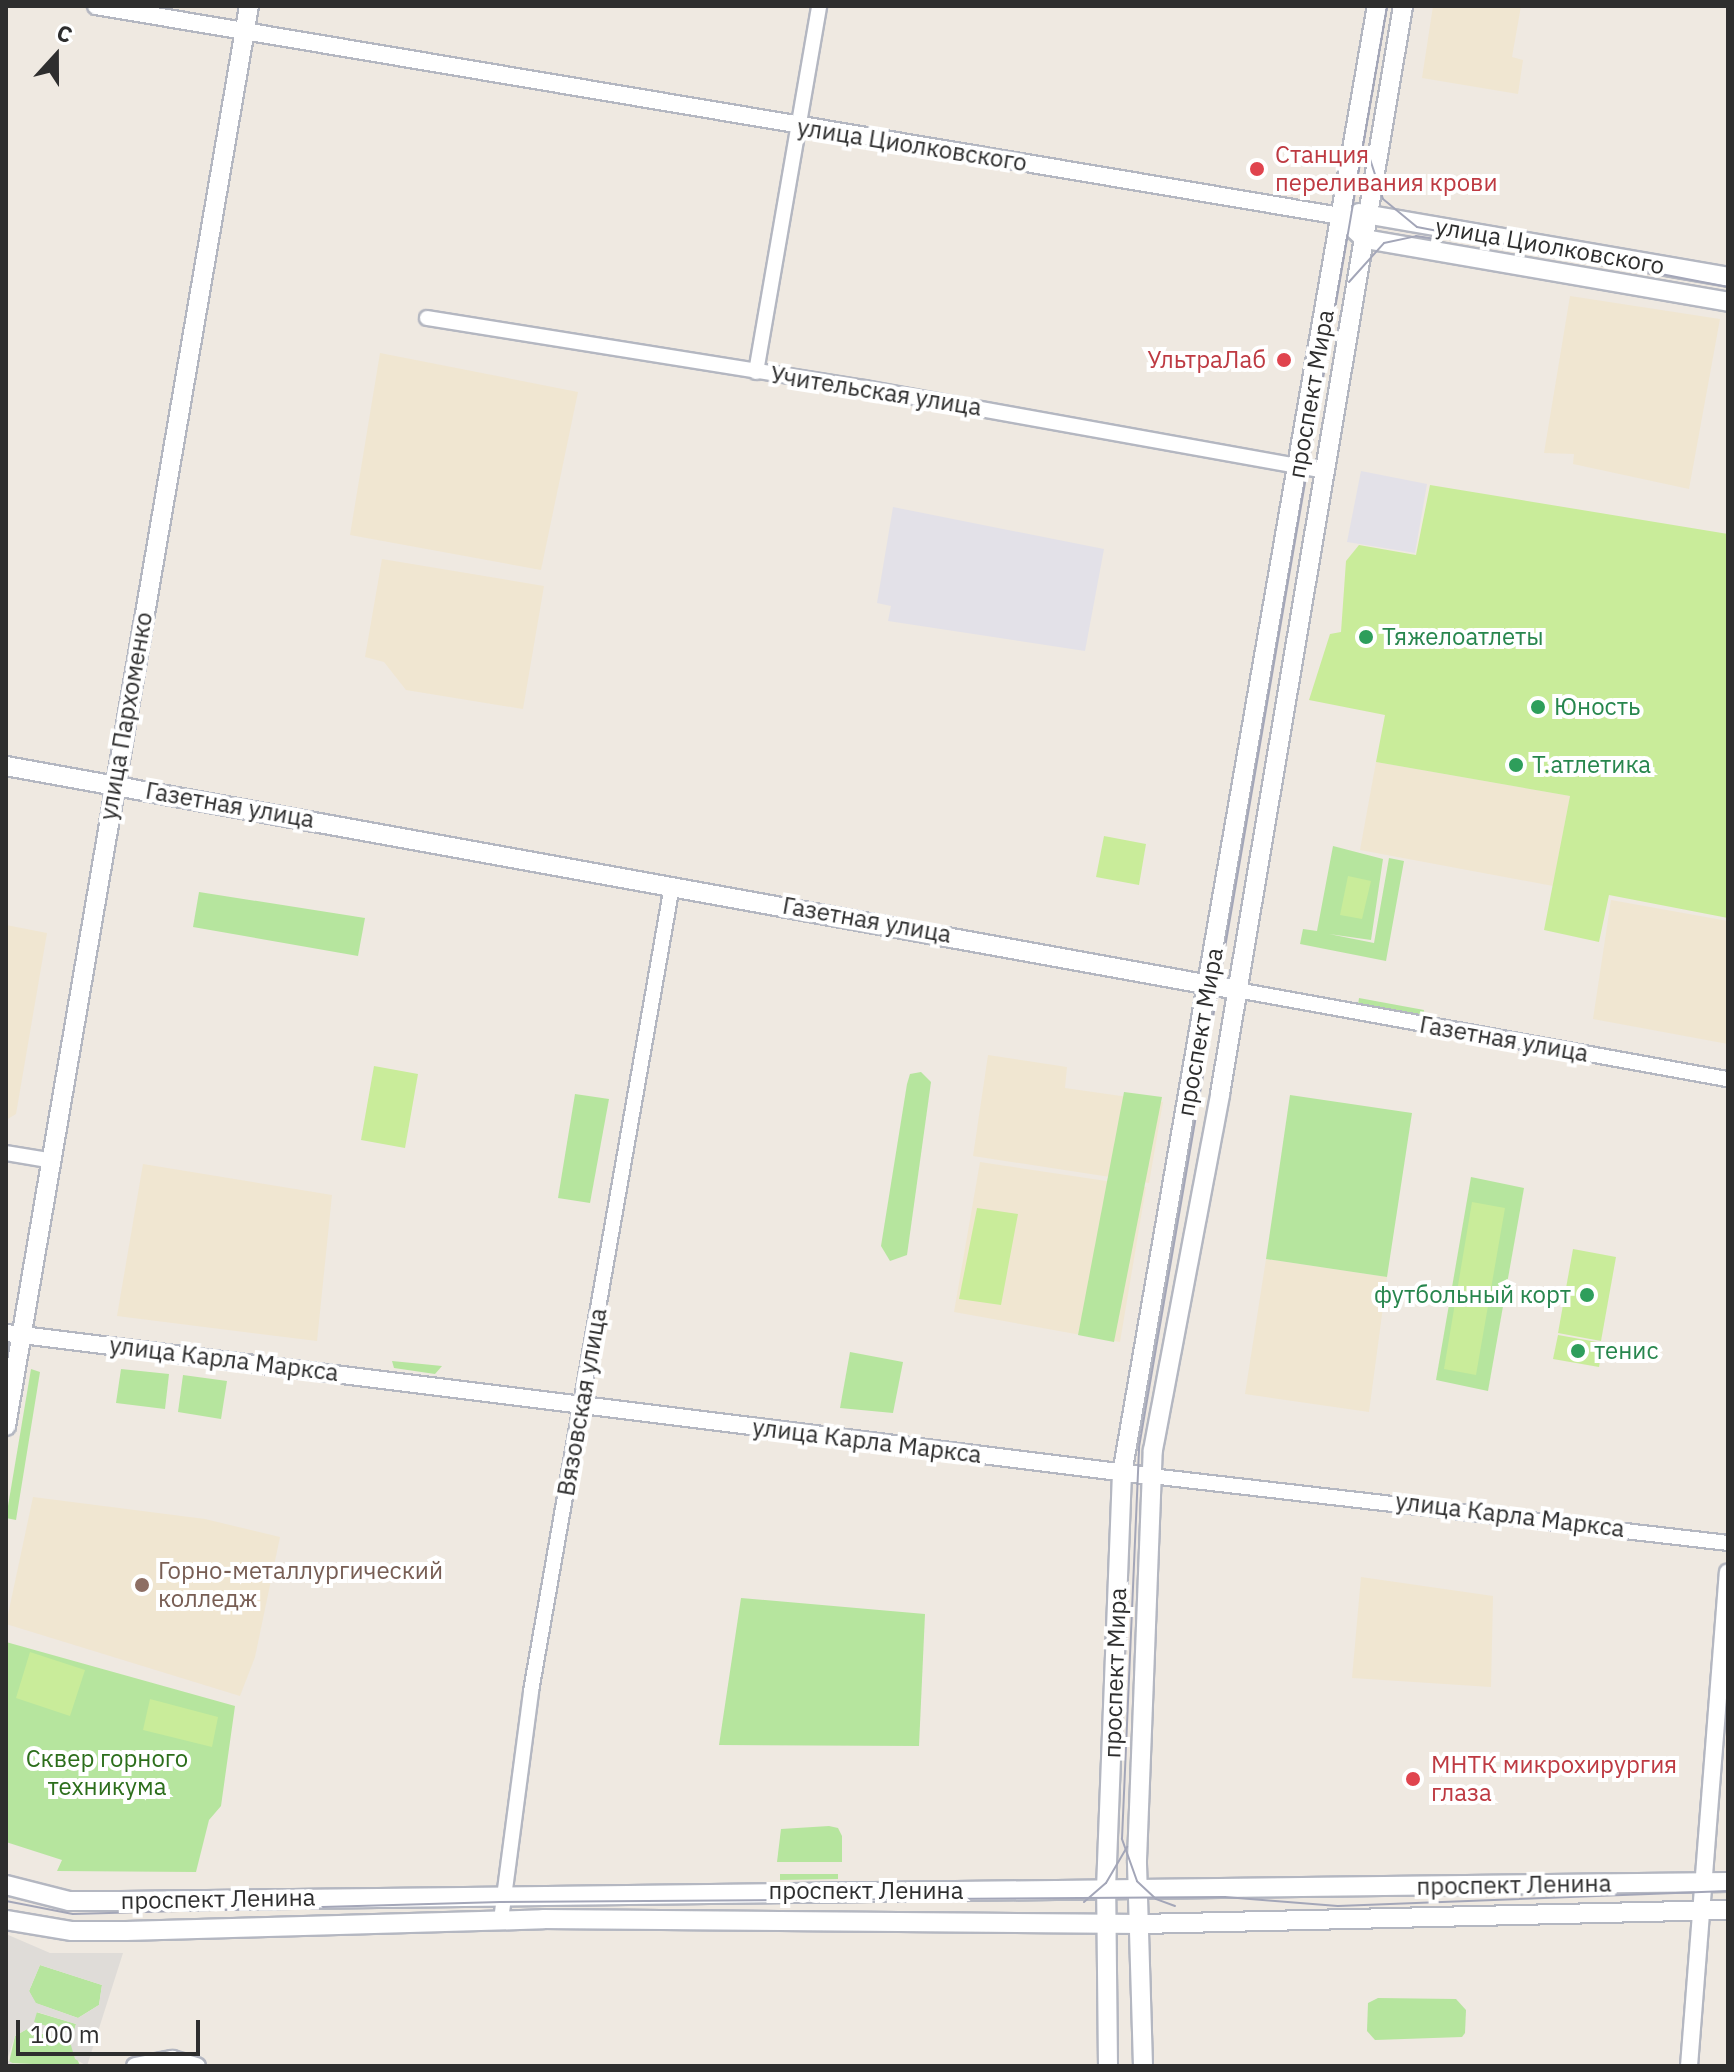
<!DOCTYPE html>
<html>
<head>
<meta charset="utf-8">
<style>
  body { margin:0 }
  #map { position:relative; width:1734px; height:2072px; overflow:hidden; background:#efe9e1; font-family:"IBM Plex Sans",sans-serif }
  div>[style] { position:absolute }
  .industrial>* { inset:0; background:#e3e1e8 }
  .education>* { inset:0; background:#f0e6d1 }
  .green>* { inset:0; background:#b6e59e }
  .pitch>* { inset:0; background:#c9ec9a }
  .plaza>* { inset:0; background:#dfdcd8 }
  .roads { filter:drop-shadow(2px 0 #b4b7c1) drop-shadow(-2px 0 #b4b7c1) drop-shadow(0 2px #b4b7c1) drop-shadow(0 -2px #b4b7c1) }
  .minor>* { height:14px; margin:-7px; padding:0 7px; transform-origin:7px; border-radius:7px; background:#fff }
  .tertiary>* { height:16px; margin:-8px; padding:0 8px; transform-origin:8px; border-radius:8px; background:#fff }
  .secondary>* { height:18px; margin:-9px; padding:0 9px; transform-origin:9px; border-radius:9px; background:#fff }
  .tram>* { height:2px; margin:-1px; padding:0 1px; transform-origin:1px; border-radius:1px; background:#a3a6b8 }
  .dots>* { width:22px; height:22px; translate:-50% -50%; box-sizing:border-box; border:4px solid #fff; border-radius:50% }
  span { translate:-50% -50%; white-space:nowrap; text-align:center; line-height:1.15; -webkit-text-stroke:8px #fff; paint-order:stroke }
  .street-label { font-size:24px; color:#2e2e2e }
  .health-label { font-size:24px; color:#be3a42 }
  .left { translate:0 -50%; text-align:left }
  .right { translate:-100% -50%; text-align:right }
  .leisure-label { font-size:24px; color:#27864d }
  .education-label { font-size:24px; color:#785e54 }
  .park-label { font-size:24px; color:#2c6e1b }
  .frame { position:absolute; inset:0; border:8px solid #2e2e2e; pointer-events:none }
  .north { position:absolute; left:16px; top:16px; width:80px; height:80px; -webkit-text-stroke:6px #fff; paint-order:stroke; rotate:21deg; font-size:22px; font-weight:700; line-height:32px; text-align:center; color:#2e2e2e }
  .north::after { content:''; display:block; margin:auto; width:28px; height:36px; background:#2e2e2e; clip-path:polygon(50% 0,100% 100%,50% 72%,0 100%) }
  .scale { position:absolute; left:16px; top:2020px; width:184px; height:36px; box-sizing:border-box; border:4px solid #2e2e2e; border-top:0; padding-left:10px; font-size:24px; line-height:28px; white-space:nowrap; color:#2e2e2e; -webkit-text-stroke:6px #fff; paint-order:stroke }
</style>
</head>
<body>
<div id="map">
  <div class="industrial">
    <i style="clip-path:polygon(1361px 471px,1427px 484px,1415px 553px,1347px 542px)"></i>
    <i style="clip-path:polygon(893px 507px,1104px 549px,1085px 651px,888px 621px,891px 606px,877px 603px)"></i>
  </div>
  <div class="education">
    <i style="clip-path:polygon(1433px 6px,1521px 6px,1512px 57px,1523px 60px,1518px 94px,1422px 78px)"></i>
    <i style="clip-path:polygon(1570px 296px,1720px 319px,1689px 489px,1573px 464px,1574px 454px,1544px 453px)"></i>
    <i style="clip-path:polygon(380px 353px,578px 392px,541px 570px,350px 535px)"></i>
    <i style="clip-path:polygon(382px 559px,544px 586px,523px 709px,406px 690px,384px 662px,365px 657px)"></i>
    <i style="clip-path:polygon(1376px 762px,1570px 796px,1553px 886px,1360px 850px)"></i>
    <i style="clip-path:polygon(1611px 900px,1728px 921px,1728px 1044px,1593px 1019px)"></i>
    <i style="clip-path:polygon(6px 925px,47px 933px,16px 1114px,6px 1120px)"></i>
    <i style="clip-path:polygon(988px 1055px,1067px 1067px,1065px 1088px,1163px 1102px,1149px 1183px,973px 1156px)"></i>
    <i style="clip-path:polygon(980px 1162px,1146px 1187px,1120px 1342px,954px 1312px)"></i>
    <i style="clip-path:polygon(143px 1164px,332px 1195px,317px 1341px,117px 1316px)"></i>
    <i style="clip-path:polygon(1266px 1259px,1387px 1277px,1369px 1412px,1245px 1394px)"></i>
    <i style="clip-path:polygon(33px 1497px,205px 1519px,280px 1537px,255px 1657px,240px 1696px,6px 1624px)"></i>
    <i style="clip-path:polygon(1361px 1577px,1493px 1596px,1491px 1687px,1352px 1678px)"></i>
  </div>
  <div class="green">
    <i style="clip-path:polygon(1333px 846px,1383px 859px,1371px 940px,1329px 934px,1374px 943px,1389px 858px,1404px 861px,1386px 961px,1300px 944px,1303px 929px,1317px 931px)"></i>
    <i style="clip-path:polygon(199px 892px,365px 918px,358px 956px,193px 927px)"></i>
    <i style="clip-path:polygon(1359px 998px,1424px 1010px,1423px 1017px,1358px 1005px)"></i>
    <i style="clip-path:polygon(921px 1072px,931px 1082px,907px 1255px,890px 1261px,881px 1246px,907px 1084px,910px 1074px)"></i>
    <i style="clip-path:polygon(1124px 1092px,1162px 1097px,1114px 1342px,1078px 1335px)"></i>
    <i style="clip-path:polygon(575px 1094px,609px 1099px,590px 1203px,558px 1198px)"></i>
    <i style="clip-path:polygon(1290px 1095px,1412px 1113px,1387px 1277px,1266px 1259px)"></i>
    <i style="clip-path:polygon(1471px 1177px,1524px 1188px,1488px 1391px,1436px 1380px)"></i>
    <i style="clip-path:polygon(850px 1352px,903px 1362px,893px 1413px,840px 1408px)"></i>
    <i style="clip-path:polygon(392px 1361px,442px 1366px,435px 1374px,394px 1368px)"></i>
    <i style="clip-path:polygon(31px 1369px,40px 1372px,16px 1520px,6px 1518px)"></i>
    <i style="clip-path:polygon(121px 1369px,169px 1374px,165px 1409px,116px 1403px)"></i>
    <i style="clip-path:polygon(183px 1375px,227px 1381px,221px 1419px,178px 1412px)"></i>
    <i style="clip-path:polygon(741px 1598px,925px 1614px,919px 1746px,719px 1745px)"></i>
    <i style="clip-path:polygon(6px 1642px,235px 1706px,221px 1806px,209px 1820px,196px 1872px,57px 1871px,62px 1860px,6px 1842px)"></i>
    <i style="clip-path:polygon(829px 1826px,838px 1828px,842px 1836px,842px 1862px,777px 1862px,781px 1829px)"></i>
    <i style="clip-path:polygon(780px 1874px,838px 1874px,838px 1879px,780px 1880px)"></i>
    <i style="clip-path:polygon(40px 1965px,102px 1985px,99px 2005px,78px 2018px,35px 2003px,29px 1991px)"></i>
    <i style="clip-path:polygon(1378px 1998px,1456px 1999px,1466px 2010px,1465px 2033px,1462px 2037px,1375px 2040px,1367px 2031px,1368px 2003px)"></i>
    <i style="clip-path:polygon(36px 2012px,76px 2024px,73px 2035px,33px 2022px)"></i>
    <i style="clip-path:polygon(27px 2029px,71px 2043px,80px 2066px,9px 2063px,15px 2036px)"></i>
  </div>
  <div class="pitch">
    <i style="clip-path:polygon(1430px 485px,1728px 534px,1728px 918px,1609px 895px,1599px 942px,1544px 930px,1570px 796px,1376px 762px,1385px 715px,1309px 700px,1330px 634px,1341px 632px,1346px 561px,1359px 545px,1416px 555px)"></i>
    <i style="clip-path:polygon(1104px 836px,1146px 844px,1139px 885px,1096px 877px)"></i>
    <i style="clip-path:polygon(1348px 876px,1371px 881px,1362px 919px,1340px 915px)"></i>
    <i style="clip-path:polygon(374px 1066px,418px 1074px,405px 1148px,361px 1140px)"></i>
    <i style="clip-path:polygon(1472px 1202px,1505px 1208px,1476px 1375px,1444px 1369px)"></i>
    <i style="clip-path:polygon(977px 1208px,1018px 1214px,1001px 1305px,959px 1299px)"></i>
    <i style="clip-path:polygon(1573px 1249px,1616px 1257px,1601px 1341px,1558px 1333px)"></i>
    <i style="clip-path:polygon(1558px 1335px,1603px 1343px,1599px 1367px,1553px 1359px)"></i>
    <i style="clip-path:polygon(30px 1652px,85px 1670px,70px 1716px,16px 1698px)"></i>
    <i style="clip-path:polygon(150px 1699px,218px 1717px,212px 1747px,143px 1730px)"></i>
  </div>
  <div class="plaza">
    <i style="clip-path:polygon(evenodd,6px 1934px,50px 1953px,123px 1953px,87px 2066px,75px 2059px,70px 2042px,27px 2029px,15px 2036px,7px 2060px,18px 2066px,6px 2066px,6px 1934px,40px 1965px,102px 1985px,99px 2005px,78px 2018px,36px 2003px,29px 1991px,40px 1965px,6px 1934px,37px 2012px,76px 2024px,73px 2034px,34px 2022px,37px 2012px)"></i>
  </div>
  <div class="roads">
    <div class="minor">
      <i style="left:427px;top:318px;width:443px;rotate:9.1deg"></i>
      <i style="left:864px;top:388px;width:468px;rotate:10.2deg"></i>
      <i style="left:756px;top:372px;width:371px;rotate:-80.2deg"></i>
      <i style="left:1237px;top:990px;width:499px;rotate:10.3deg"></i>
      <i style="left:6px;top:1153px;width:43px;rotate:9.5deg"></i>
      <i style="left:1151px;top:1476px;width:581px;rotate:6.62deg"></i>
      <i style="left:501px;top:1920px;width:231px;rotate:-82.5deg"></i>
      <i style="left:531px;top:1691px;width:817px;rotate:-80.07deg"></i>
    </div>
    <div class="tertiary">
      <i style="left:96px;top:6px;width:1262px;rotate:9.58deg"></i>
      <i style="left:6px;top:1333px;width:1154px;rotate:7.12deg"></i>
      <i style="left:135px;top:2066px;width:38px;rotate:-11deg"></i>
      <i style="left:172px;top:2059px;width:26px;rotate:16deg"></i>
      <i style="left:1689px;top:2066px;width:495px;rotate:-85.5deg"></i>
    </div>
    <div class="secondary">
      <i style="left:1359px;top:213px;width:375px;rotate:9.8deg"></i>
      <i style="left:1340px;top:216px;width:34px;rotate:43deg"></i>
      <i style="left:1365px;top:239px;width:368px;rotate:9.8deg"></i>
      <i style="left:6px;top:766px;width:1251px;rotate:10.31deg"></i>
      <i style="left:6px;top:1426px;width:1441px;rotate:-80.29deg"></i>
      <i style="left:6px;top:1885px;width:65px;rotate:14.3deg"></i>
      <i style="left:69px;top:1901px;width:52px"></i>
      <i style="left:121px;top:1901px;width:1607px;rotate:-0.68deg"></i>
      <i style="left:6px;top:1920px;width:67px;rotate:9.5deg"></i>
      <i style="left:72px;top:1931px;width:54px"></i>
      <i style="left:126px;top:1931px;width:417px;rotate:-1.6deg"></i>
      <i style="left:543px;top:1919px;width:598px;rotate:0.48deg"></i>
      <i style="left:1141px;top:1924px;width:587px;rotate:-1.37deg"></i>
      <i style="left:1108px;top:2066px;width:177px;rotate:-90.6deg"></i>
      <i style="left:1106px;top:1889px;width:415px;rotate:-87.8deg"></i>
      <i style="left:1122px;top:1474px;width:1490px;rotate:-80.15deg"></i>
      <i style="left:1143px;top:2066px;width:206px;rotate:-91.7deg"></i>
      <i style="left:1137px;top:1860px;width:410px;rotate:-87.8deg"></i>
      <i style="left:1153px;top:1450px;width:362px;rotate:-79.3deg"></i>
      <i style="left:1220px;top:1094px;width:1103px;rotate:-80.45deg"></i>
    </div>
  </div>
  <div class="tram">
    <i style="left:1369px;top:156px;width:45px;rotate:72deg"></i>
    <i style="left:1383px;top:199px;width:44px;rotate:39.5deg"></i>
    <i style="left:1417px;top:227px;width:317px;rotate:10.9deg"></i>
    <i style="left:1349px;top:282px;width:52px;rotate:-48.1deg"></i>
    <i style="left:1384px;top:243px;width:33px;rotate:-12deg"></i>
    <i style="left:1416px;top:236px;width:18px;rotate:9deg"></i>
    <i style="left:6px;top:1901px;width:68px;rotate:11deg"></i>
    <i style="left:73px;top:1914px;width:427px;rotate:-1.6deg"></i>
    <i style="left:500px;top:1902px;width:725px;rotate:-0.4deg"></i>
    <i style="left:1225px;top:1897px;width:113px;rotate:4.6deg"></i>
    <i style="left:1338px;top:1906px;width:390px;rotate:-2.2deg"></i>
    <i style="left:1084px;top:1902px;width:29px;rotate:-41deg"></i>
    <i style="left:1106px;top:1883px;width:42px;rotate:-59.7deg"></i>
    <i style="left:1175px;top:1906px;width:20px;rotate:-160deg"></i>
    <i style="left:1156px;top:1899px;width:26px;rotate:-137deg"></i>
    <i style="left:1137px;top:1881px;width:45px;rotate:-109.7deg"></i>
    <i style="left:1122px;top:1839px;width:392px;rotate:-87.5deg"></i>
    <i style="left:1139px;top:1447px;width:1462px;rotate:-80.23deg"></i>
  </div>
  <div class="dots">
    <i style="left:1257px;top:169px;background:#e0444e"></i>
    <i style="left:1284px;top:360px;background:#e0444e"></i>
    <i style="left:1366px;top:637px;background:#2e9e5b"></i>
    <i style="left:1538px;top:707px;background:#2e9e5b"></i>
    <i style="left:1516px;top:765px;background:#2e9e5b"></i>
    <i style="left:1587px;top:1295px;background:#2e9e5b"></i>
    <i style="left:1578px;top:1351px;background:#2e9e5b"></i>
    <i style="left:142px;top:1585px;background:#8d6e63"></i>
    <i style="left:1413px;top:1779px;background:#e0444e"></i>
  </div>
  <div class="street-label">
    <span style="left:912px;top:145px;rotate:9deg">улица Циолковского</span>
    <span style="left:1550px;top:246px;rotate:10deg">улица Циолковского</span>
    <span style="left:876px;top:391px;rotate:9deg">Учительская улица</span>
    <span style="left:1311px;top:394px;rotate:-80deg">проспект Мира</span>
    <span style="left:126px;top:716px;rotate:-80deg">улица Пархоменко</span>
    <span style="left:230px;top:805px;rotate:10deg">Газетная улица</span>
    <span style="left:867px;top:920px;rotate:10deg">Газетная улица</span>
    <span style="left:1200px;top:1032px;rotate:-80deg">проспект Мира</span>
    <span style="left:1504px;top:1039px;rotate:10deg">Газетная улица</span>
    <span style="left:224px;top:1359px;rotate:7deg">улица Карла Маркса</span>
    <span style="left:582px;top:1402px;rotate:-80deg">Вязовская улица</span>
    <span style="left:867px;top:1441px;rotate:7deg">улица Карла Маркса</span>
    <span style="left:1510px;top:1515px;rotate:7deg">улица Карла Маркса</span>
    <span style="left:1115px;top:1673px;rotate:-88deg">проспект Мира</span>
    <span style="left:1514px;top:1885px;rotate:-1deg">проспект Ленина</span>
    <span style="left:866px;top:1891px">проспект Ленина</span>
    <span style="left:218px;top:1899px;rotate:-1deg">проспект Ленина</span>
  </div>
  <div class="health-label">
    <span class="left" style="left:1275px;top:169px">Станция<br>переливания крови</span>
    <span class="right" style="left:1266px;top:360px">УльтраЛаб</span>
    <span class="left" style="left:1431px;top:1779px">МНТК микрохирургия<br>глаза</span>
  </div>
  <div class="leisure-label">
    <span class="left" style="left:1382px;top:637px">Тяжелоатлеты</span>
    <span class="left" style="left:1554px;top:707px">Юность</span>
    <span class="left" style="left:1532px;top:765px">Т.атлетика</span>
    <span class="right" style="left:1571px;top:1295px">футбольный корт</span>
    <span class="left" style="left:1594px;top:1351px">тенис</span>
  </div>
  <div class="education-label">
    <span class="left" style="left:158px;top:1585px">Горно-металлургический<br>колледж</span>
  </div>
  <div class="park-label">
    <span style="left:107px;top:1773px">Сквер горного<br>техникума</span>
  </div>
  <div class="frame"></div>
  <div class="north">С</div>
  <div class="scale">100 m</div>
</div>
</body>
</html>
